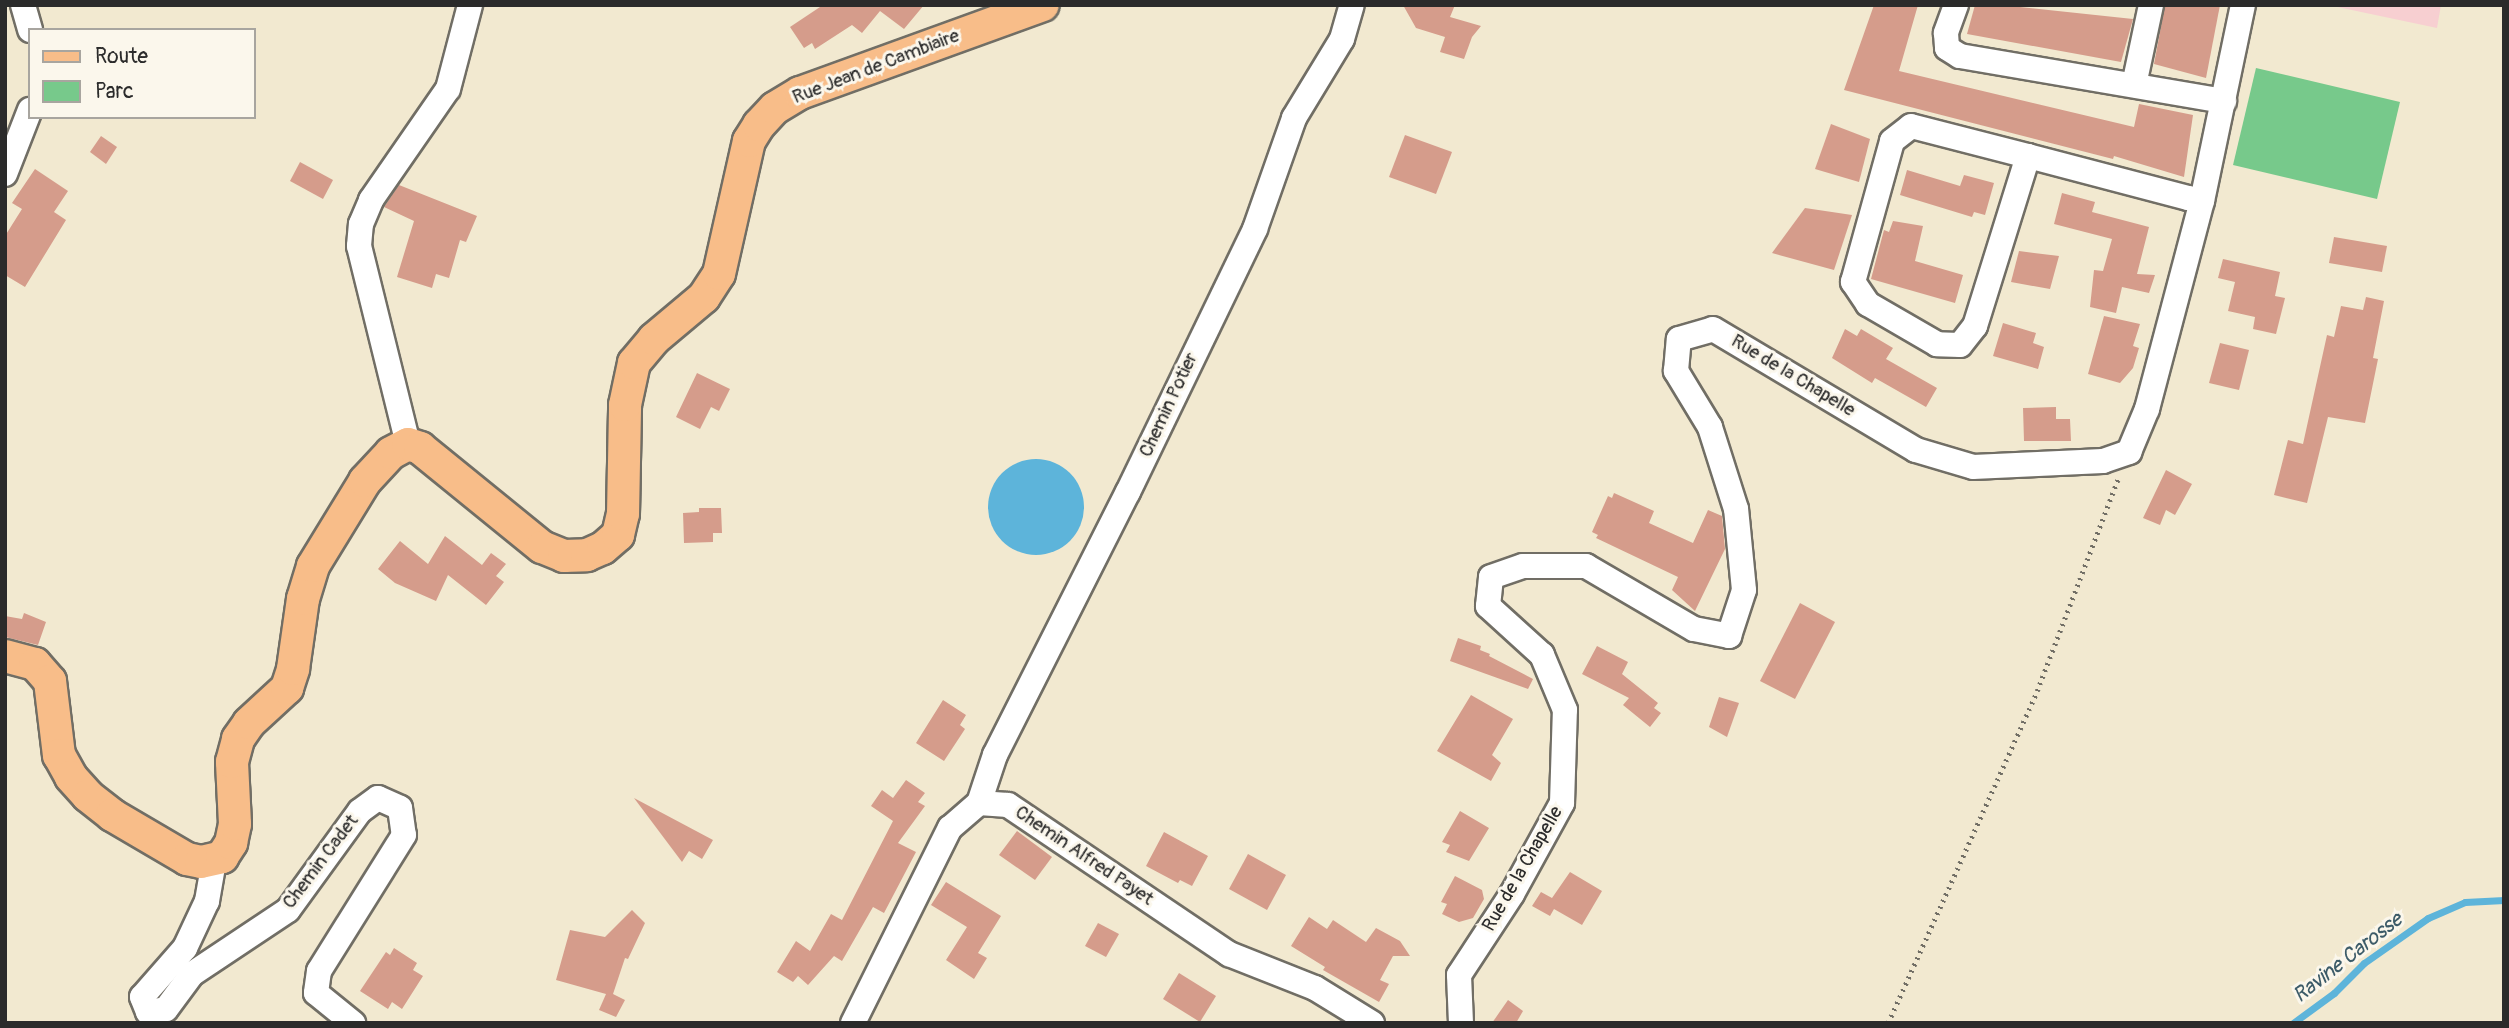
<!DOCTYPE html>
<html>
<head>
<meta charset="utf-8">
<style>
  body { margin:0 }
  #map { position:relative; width:2509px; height:1028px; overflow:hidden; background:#f2e9d0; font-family:Pangolin,sans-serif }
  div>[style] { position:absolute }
  .built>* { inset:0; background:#f7cfd1 }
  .green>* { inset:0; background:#77c98b }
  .water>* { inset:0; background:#5db4da }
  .round { border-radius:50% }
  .stream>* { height:7px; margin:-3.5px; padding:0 3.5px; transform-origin:3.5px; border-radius:3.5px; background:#5db4da }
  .building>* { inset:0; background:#d59c8b }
  .path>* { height:4.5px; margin-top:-2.25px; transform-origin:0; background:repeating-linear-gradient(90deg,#716e65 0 2px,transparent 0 7px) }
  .roads { filter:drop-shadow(2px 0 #716e65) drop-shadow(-2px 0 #716e65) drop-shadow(0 2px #716e65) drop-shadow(0 -2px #716e65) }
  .minor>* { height:24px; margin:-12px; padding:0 12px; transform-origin:12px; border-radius:12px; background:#fff }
  .major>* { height:32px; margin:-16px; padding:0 16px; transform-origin:16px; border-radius:16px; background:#f8bd89 }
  span { translate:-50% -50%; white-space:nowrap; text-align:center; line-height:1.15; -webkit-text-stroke:6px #fbf7ec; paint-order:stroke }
  .street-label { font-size:19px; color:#2b2b2b }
  .water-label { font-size:21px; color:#3c5b68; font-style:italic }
  .frame { position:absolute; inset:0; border:7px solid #2b2b2b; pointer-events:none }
  .legend { position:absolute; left:28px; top:28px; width:228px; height:91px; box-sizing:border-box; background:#fbf7ec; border:2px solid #a8a59f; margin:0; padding:9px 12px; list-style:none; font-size:21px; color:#2b2b2b }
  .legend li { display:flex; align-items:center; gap:14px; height:35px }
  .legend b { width:35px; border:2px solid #a8a59f }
</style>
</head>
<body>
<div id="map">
  <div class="built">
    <i style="clip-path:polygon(2328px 5px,2441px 5px,2437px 28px)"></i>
  </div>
  <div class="green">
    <i style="clip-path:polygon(2256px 68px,2400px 102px,2377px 199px,2233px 165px)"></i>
  </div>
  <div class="water">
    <i class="round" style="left:988px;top:459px;width:96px;height:96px"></i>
  </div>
  <div class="stream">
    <i style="left:2293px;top:1023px;width:51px;rotate:-36.2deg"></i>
    <i style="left:2334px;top:993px;width:42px;rotate:-45deg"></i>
    <i style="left:2364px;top:963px;width:78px;rotate:-35.1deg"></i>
    <i style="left:2428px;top:918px;width:40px;rotate:-23.4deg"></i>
    <i style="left:2465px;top:902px;width:39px;rotate:-3deg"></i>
  </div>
  <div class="building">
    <i style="clip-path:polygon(823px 5px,924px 5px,904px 29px,880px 11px,862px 33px,852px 25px,815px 49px,812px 43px,804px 48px,790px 27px)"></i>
    <i style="clip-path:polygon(1403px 5px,1455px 5px,1450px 17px,1481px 26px,1472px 37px,1464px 59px,1440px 52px,1445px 37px,1416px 28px)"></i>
    <i style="clip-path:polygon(1874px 5px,1918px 5px,1899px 71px,2134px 127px,2139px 104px,2193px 115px,2184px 177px,2114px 156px,2113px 159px,1844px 90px)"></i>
    <i style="clip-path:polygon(1975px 5px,2001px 5px,2133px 19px,2121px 62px,1967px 34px)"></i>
    <i style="clip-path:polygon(2165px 5px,2220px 5px,2206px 78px,2154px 64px)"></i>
    <i style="clip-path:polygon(1831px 124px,1870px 139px,1859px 182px,1815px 169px)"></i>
    <i style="clip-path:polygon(1405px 135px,1452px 152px,1436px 194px,1389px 177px)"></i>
    <i style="clip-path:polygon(101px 136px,117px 147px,106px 164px,90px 152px)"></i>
    <i style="clip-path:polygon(300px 162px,333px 180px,323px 199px,290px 181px)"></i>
    <i style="clip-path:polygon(35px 169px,68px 191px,54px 212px,66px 220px,25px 287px,5px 275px,5px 236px,22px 209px,12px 203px)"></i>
    <i style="clip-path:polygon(1907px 170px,1960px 186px,1964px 175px,1994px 183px,1985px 215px,1974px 212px,1972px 217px,1900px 195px)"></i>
    <i style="clip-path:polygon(399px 185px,477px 216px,466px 242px,460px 240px,449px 278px,436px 274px,432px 288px,397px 277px,414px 221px,384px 207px)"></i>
    <i style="clip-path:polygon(2062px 193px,2095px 202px,2092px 212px,2149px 227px,2137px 274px,2155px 275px,2149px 293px,2122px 287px,2116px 313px,2090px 307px,2094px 270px,2103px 271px,2112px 239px,2054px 224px)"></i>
    <i style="clip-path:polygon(1805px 208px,1852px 215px,1834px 270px,1772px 253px)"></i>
    <i style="clip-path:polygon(1893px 221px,1923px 226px,1915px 261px,1963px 275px,1955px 303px,1871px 279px,1884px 230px,1889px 232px)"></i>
    <i style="clip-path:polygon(2334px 237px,2387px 246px,2382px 272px,2329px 263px)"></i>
    <i style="clip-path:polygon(2019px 251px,2059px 256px,2050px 289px,2011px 282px)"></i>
    <i style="clip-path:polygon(2223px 259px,2280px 272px,2275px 296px,2285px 298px,2276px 334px,2253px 329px,2255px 317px,2228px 311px,2235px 282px,2218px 278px)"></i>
    <i style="clip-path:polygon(2366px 297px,2384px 301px,2373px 358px,2378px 359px,2365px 423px,2328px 417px,2307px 503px,2274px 495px,2288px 440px,2303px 444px,2327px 335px,2334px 337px,2341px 306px,2363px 310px)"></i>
    <i style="clip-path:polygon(2104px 316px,2140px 324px,2133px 346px,2139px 348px,2133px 368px,2120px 383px,2088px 374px)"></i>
    <i style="clip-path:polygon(2003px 323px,2036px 333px,2033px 343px,2044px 347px,2038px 369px,1993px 356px)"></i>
    <i style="clip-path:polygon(1845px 329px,1857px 336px,1861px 329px,1893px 348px,1886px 359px,1937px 388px,1926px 407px,1875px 378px,1872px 383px,1832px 358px)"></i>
    <i style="clip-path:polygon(2220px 343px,2249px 350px,2239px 390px,2209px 383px)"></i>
    <i style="clip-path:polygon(697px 373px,730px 389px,719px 411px,711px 407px,700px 429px,676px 417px)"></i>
    <i style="clip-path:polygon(2056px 407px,2056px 419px,2070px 419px,2071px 441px,2024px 441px,2023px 408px)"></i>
    <i style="clip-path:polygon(2166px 470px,2192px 484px,2175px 515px,2166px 510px,2160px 525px,2143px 518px)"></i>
    <i style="clip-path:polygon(1614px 493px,1654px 511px,1649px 523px,1693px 543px,1708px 510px,1722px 516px,1725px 549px,1695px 611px,1672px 590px,1678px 577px,1596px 538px,1598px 535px,1592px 532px,1608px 496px,1612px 498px)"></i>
    <i style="clip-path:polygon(699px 508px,721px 508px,722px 533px,713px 533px,713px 542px,684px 543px,683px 513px,699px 512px)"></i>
    <i style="clip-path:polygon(445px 536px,482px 565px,491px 553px,506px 564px,496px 576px,504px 582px,486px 605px,448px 575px,436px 601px,395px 583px,378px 569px,400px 541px,428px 564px)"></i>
    <i style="clip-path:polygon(1800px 603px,1835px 622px,1795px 699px,1760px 681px)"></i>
    <i style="clip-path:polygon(24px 613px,46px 622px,38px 645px,5px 637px,5px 616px,22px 619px)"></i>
    <i style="clip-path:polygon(1458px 638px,1481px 646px,1480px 650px,1490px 654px,1489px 656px,1533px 679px,1528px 689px,1450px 661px)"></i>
    <i style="clip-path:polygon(1597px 646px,1628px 662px,1622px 674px,1658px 703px,1654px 708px,1661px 713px,1650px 727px,1623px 705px,1629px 698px,1582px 674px)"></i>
    <i style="clip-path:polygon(1471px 695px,1513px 719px,1492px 755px,1501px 763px,1491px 781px,1437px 751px)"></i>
    <i style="clip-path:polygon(1719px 697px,1739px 703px,1727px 737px,1709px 727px)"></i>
    <i style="clip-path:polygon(943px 700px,966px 715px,960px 725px,965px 729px,944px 761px,916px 743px)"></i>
    <i style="clip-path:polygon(906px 780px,925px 793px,918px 802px,925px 806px,898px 843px,916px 852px,884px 913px,873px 907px,842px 961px,834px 956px,808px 985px,798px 976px,793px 982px,777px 972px,796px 941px,810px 951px,831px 914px,842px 920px,893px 821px,871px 806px,882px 790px,893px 798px)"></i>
    <i style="clip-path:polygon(634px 798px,713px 840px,702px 859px,689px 851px,682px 862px)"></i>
    <i style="clip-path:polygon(1460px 811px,1489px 828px,1469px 861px,1446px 852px,1450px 845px,1442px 842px)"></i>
    <i style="clip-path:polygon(1017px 831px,1052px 857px,1035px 880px,999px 855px)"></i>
    <i style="clip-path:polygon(1164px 832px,1208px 856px,1192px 886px,1180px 880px,1178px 883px,1146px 866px)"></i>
    <i style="clip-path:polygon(1248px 854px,1286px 875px,1267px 910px,1229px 889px)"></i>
    <i style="clip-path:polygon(1570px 872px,1602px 891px,1582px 925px,1554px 909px,1550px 916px,1532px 906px,1541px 892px,1552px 898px)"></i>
    <i style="clip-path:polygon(1455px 876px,1482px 890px,1484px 899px,1473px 918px,1459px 922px,1442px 914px,1447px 904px,1441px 902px)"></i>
    <i style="clip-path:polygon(946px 882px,1001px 916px,978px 953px,987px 958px,974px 979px,946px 960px,967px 927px,931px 905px)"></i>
    <i style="clip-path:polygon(632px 910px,645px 923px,628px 959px,625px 958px,613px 994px,625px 1000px,616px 1017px,599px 1010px,606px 994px,556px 980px,570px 930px,605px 937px)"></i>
    <i style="clip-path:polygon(1309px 917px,1327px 929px,1333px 920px,1366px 942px,1376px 928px,1400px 941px,1410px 956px,1393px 956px,1380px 980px,1389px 984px,1379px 1002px,1323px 970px,1325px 967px,1291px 946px)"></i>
    <i style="clip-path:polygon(1098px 923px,1119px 934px,1106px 957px,1085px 946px)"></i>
    <i style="clip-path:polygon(394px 948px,417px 963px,413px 970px,423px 976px,402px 1009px,392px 1002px,388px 1009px,360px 991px,386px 952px,390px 955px)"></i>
    <i style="clip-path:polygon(1179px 973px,1216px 996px,1200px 1022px,1163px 999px)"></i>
    <i style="clip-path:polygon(1508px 1000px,1523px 1011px,1516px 1023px,1492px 1023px)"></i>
  </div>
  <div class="path">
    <i style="left:1888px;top:1023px;width:364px;rotate:-65.8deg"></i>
    <i style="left:2037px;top:691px;width:227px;rotate:-69.1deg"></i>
  </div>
  <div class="roads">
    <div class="minor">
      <i style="left:23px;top:5px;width:26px;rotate:74deg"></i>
      <i style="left:1956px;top:5px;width:30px;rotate:110deg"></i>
      <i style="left:1946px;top:33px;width:15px;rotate:86deg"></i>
      <i style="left:1947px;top:48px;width:15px;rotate:32deg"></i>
      <i style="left:1960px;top:56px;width:268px;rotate:9.7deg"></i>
      <i style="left:2134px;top:85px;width:82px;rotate:-78deg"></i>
      <i style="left:2028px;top:156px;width:178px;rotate:107.3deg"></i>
      <i style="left:1975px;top:326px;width:24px;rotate:128deg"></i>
      <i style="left:1960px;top:345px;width:23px;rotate:-178deg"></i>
      <i style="left:1937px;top:344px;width:80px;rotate:-149.9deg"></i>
      <i style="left:1868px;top:304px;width:27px;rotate:-124deg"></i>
      <i style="left:1853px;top:282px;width:146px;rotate:-74.5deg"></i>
      <i style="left:1892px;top:141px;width:24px;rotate:-38deg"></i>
      <i style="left:1911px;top:126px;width:121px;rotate:14.4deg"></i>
      <i style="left:2028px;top:156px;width:165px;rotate:14.7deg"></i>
      <i style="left:2188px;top:198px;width:14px;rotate:12deg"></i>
      <i style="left:5px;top:174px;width:69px;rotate:-68.7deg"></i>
      <i style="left:408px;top:444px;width:204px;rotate:-103.9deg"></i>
      <i style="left:359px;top:246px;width:22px;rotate:-85deg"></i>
      <i style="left:361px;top:224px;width:26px;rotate:-67deg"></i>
      <i style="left:371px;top:200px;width:135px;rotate:-55.3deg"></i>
      <i style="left:448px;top:89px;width:87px;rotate:-75.3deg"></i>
      <i style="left:979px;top:803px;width:51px;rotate:-71.6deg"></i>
      <i style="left:995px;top:755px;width:295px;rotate:-63.2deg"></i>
      <i style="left:1128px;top:492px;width:292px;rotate:-64.2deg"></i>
      <i style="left:1255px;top:229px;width:118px;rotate:-70.6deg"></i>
      <i style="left:1294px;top:118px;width:92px;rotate:-58.7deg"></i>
      <i style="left:1342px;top:39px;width:35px;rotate:-74deg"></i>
      <i style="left:214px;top:861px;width:41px;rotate:99.9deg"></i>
      <i style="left:207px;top:901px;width:52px;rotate:115.1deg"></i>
      <i style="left:185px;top:948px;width:65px;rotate:131.3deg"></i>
      <i style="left:142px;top:997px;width:16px;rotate:68deg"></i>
      <i style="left:148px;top:1012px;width:18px;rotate:-9deg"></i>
      <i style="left:166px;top:1009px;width:44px;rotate:-53.4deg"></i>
      <i style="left:192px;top:974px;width:115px;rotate:-33.7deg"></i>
      <i style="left:288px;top:910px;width:122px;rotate:-54deg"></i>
      <i style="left:360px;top:811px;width:22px;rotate:-36deg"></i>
      <i style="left:378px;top:798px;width:24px;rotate:24deg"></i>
      <i style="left:400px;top:808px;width:27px;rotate:82deg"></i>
      <i style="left:404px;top:835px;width:160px;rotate:122deg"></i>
      <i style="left:319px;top:971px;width:22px;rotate:98deg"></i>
      <i style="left:316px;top:993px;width:48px;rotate:39deg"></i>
      <i style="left:853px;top:1023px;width:218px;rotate:-63.6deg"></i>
      <i style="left:950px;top:828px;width:38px;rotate:-41deg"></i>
      <i style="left:979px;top:803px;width:29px;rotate:4deg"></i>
      <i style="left:1008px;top:805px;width:267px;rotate:34deg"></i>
      <i style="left:1229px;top:954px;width:92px;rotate:21.6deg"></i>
      <i style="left:1315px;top:988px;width:67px;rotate:31.6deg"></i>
      <i style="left:1461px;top:1023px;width:48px;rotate:-92.4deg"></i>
      <i style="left:1459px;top:975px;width:97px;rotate:-56.8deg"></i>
      <i style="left:1512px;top:894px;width:104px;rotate:-61.2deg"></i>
      <i style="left:1562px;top:803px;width:93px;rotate:-88.2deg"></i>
      <i style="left:1565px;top:710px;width:60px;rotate:-112.7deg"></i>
      <i style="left:1542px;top:655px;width:73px;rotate:-137.8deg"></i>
      <i style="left:1488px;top:606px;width:29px;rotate:-84deg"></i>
      <i style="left:1491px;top:577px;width:34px;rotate:-19deg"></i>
      <i style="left:1523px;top:566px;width:63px"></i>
      <i style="left:1586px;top:566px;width:125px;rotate:30.3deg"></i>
      <i style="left:1694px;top:629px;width:36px;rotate:11deg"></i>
      <i style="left:1729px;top:636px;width:48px;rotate:-71.9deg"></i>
      <i style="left:1744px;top:590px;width:81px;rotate:-95.6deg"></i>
      <i style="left:1736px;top:509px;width:86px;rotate:-107.6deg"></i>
      <i style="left:1710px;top:427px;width:66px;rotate:-121.3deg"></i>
      <i style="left:1676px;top:371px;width:32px;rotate:-85deg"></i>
      <i style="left:1679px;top:339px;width:35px;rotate:-16deg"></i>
      <i style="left:1713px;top:329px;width:236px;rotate:30.8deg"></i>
      <i style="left:1916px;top:450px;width:59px;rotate:16.6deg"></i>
      <i style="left:1973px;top:467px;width:130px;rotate:-2.6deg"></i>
      <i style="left:2103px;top:461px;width:28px;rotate:-19deg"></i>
      <i style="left:2129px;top:452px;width:47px;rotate:-67.3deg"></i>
      <i style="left:2147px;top:409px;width:215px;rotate:-75.2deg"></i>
      <i style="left:2202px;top:201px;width:200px;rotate:-78.2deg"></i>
    </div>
    <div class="major">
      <i style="left:5px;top:656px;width:31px;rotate:15deg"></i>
      <i style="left:35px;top:664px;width:23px;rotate:49deg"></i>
      <i style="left:50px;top:681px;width:75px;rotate:83.1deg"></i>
      <i style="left:59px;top:755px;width:25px;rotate:61deg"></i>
      <i style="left:71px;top:777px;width:25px;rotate:48deg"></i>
      <i style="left:88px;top:796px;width:31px;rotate:38deg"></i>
      <i style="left:112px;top:815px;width:87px;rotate:30.4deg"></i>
      <i style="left:187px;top:859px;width:14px;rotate:12deg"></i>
      <i style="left:201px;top:862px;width:22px;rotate:-13deg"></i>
      <i style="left:222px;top:857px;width:17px;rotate:-57deg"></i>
      <i style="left:231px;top:843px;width:19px;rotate:-78deg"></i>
      <i style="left:235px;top:824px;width:62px;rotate:-92.8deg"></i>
      <i style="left:232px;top:762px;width:24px;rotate:-75deg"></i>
      <i style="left:238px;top:739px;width:19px;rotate:-55deg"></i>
      <i style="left:249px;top:723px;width:52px;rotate:-42.6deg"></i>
      <i style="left:287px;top:688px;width:20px;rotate:-72deg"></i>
      <i style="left:293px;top:669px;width:71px;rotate:-81.9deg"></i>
      <i style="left:303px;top:599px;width:34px;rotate:-73deg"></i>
      <i style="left:313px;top:566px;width:100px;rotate:-58.5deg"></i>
      <i style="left:365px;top:481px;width:38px;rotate:-47deg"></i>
      <i style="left:391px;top:453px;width:19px;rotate:-28deg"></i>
      <i style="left:408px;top:444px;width:13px;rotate:18deg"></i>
      <i style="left:420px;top:448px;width:157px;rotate:39.1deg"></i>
      <i style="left:542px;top:547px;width:24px;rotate:22deg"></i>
      <i style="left:564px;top:556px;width:23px;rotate:-2deg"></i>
      <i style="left:587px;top:555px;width:17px;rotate:-24deg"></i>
      <i style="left:603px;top:548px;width:20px;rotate:-41deg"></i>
      <i style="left:618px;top:535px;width:22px;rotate:-77deg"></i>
      <i style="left:623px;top:514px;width:109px;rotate:-88.9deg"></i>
      <i style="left:625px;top:405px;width:43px;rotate:-77.9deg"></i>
      <i style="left:634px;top:363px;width:31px;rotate:-50deg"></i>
      <i style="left:654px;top:339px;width:65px;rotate:-40deg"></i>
      <i style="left:704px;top:297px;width:27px;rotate:-57deg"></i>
      <i style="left:719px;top:274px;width:136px;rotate:-77.3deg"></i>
      <i style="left:749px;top:141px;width:19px;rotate:-58deg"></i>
      <i style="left:759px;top:125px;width:23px;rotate:-47deg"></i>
      <i style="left:775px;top:108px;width:29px;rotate:-31deg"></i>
      <i style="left:800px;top:93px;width:258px;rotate:-19.9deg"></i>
    </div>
  </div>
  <div class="street-label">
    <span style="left:876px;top:67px;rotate:-21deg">Rue Jean de Cambiaire</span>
    <span style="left:1793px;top:376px;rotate:31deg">Rue de la Chapelle</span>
    <span style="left:1169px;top:405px;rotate:-65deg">Chemin Potier</span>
    <span style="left:1084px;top:856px;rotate:34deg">Chemin Alfred Payet</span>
    <span style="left:321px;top:862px;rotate:-53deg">Chemin Cadet</span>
    <span style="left:1523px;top:869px;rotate:-60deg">Rue de la Chapelle</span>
  </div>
  <div class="water-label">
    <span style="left:2348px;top:958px;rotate:-38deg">Ravine Carosse</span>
  </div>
  <div class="frame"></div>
  <ul class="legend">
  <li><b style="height:9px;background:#f8bd89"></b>Route</li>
  <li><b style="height:19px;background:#77c98b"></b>Parc</li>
  </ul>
</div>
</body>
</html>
